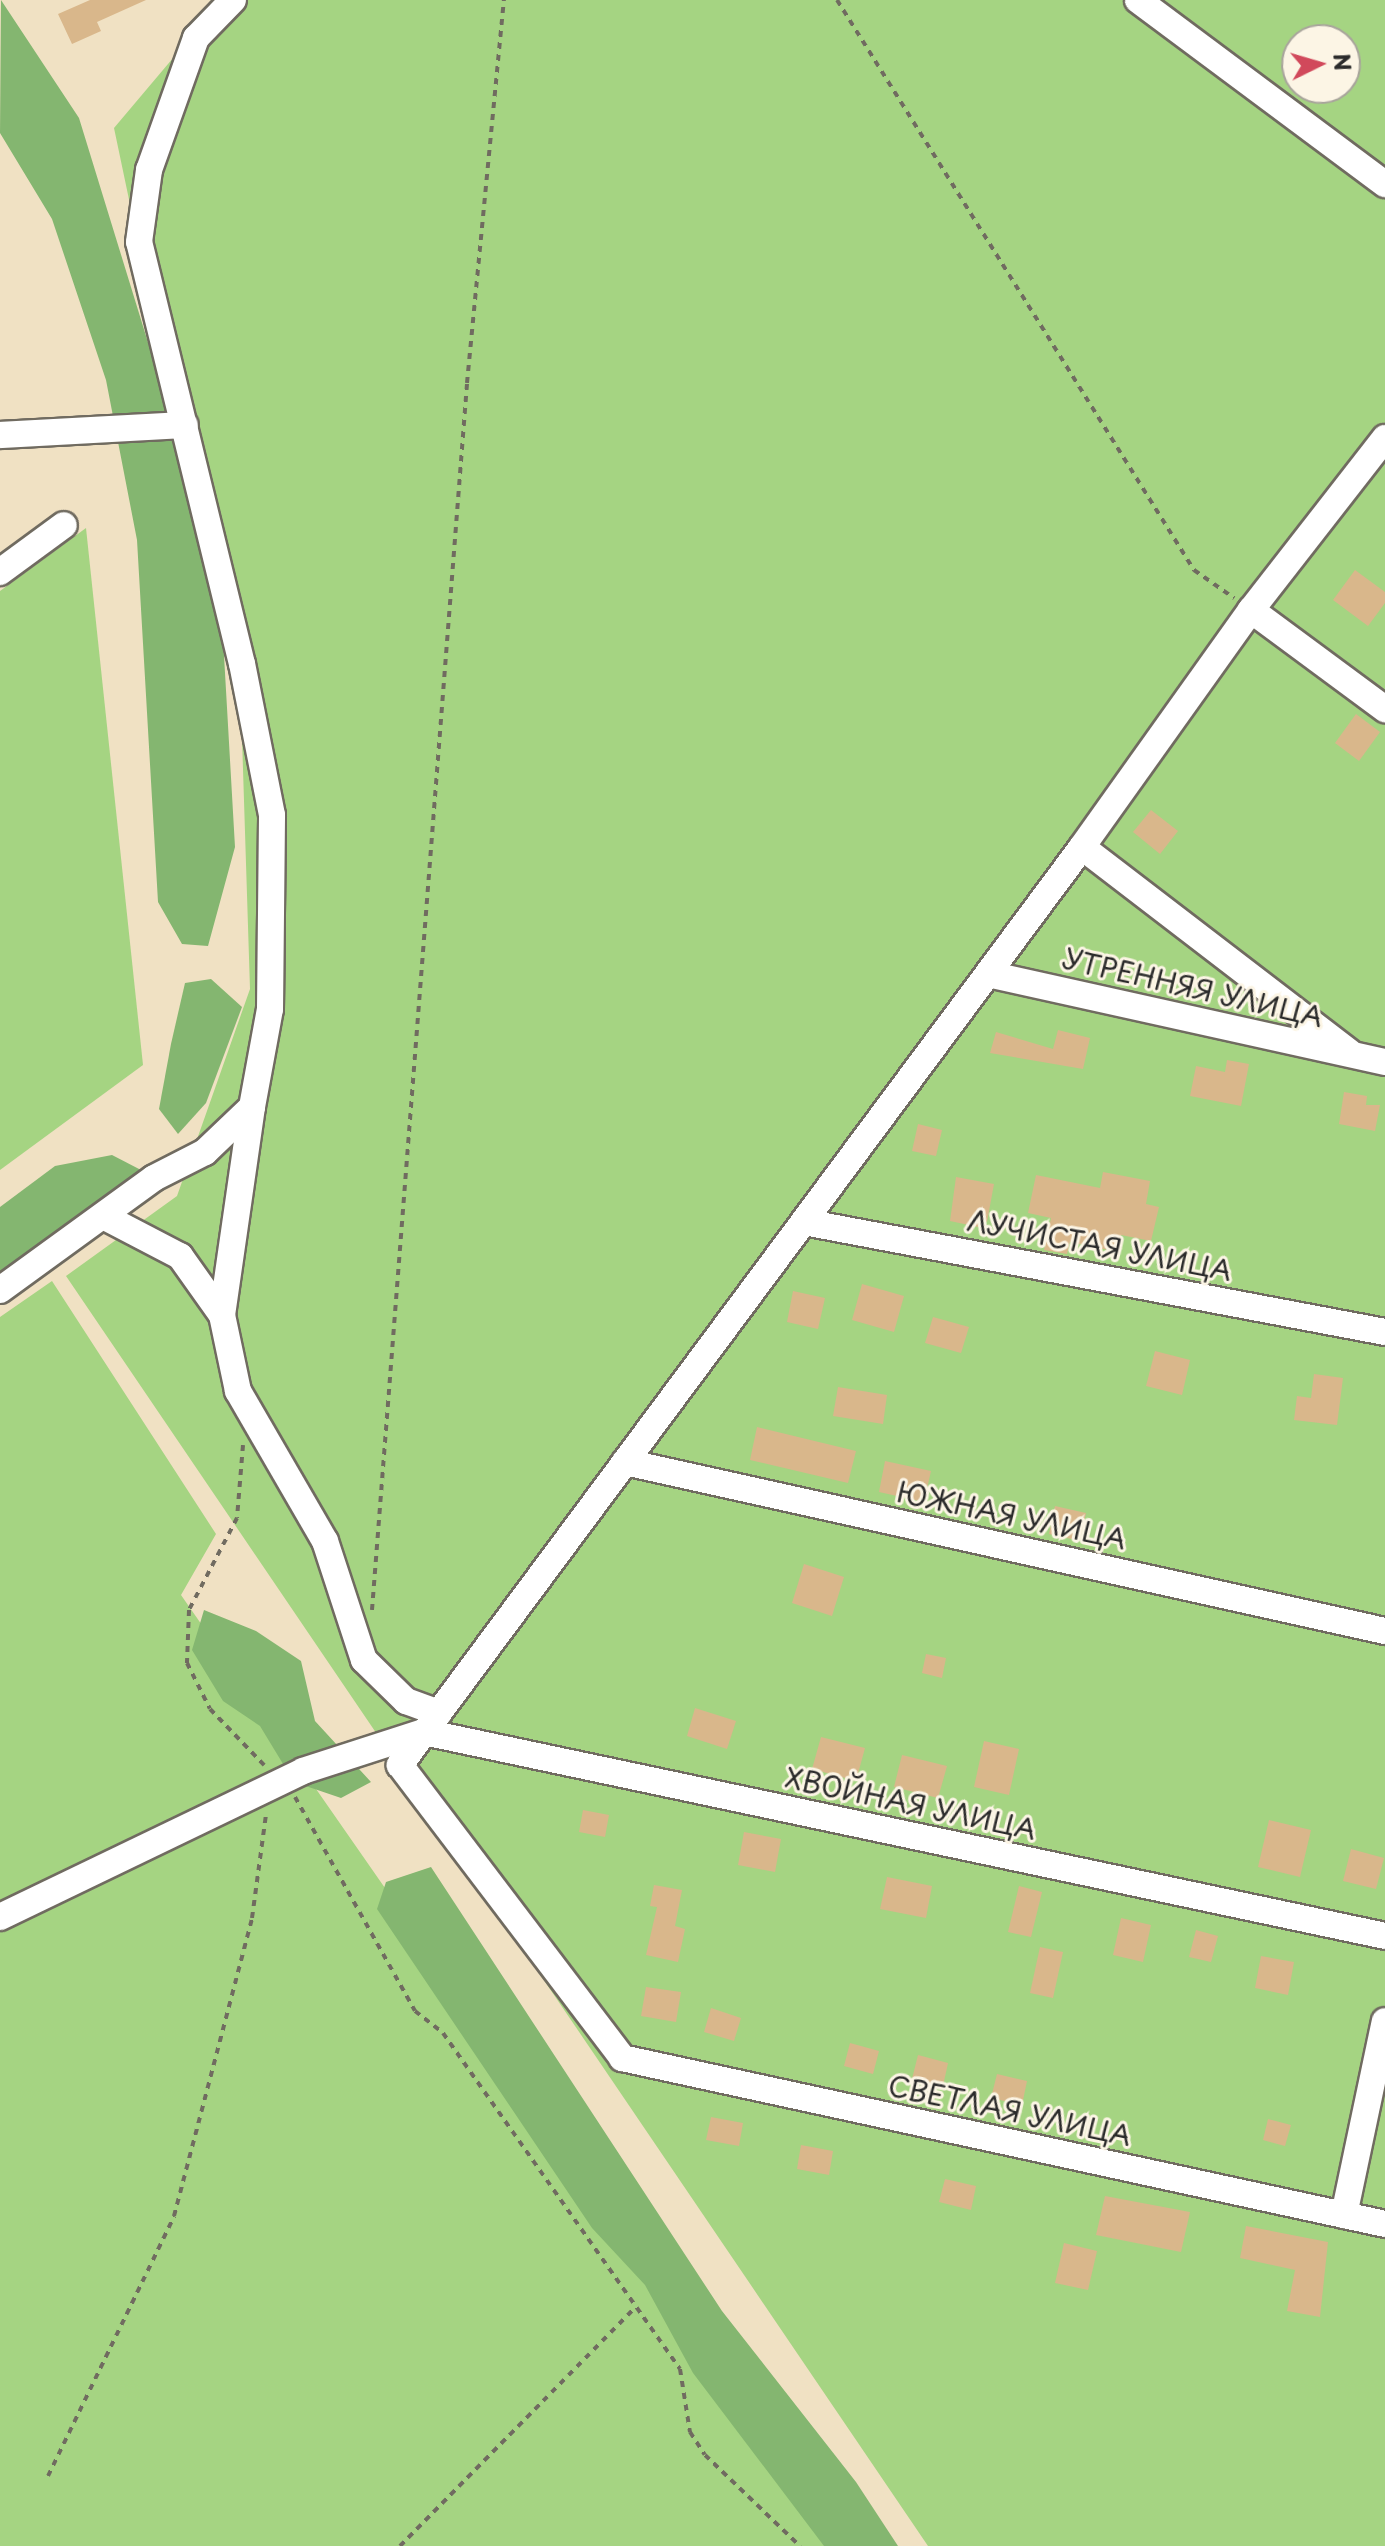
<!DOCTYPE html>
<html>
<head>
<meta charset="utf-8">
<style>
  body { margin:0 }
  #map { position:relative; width:1385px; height:2546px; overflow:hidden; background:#f0e1c3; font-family:"Playpen Sans",sans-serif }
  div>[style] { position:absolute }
  .green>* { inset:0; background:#a5d482 }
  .forest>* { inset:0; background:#84b670 }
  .building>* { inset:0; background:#d9b78b }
  .path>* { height:4px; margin-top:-2px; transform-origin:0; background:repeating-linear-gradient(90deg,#706b60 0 6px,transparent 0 12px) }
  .roads { filter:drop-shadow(2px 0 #706b60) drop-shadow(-2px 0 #706b60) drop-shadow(0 2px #706b60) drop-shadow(0 -2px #706b60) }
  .minor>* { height:26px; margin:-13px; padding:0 13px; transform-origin:13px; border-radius:13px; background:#fff }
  span { translate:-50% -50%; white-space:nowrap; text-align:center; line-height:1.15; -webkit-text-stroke:6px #fcf5e5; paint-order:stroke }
  .street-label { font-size:28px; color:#2b2b2b }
  .north { position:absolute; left:1281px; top:24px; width:80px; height:80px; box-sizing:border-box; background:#fcf5e5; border:2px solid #a8a49b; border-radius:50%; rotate:85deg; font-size:22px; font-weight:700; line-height:32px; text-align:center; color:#2b2b2b }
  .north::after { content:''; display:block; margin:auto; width:28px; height:36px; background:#d1495b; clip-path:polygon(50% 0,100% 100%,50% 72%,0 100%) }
</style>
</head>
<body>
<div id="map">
  <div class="green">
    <i style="clip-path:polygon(evenodd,222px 0,1385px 0,1385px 2546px,928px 2546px,66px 1276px,177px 1196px,250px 989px,242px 738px,114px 128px,222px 0,1297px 40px,1345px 40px,1345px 88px,1297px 88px,1297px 40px)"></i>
    <i style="clip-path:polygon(86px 528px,143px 1065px,0 1170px,0 591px)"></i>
    <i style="clip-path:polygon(52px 1281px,216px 1534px,181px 1595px,843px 2546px,0 2546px,0 1317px)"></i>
  </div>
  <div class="forest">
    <i style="clip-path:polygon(1px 0,79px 118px,170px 414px,223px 638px,235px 847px,208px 946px,182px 944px,158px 902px,137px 540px,106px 380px,52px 219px,0 133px)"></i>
    <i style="clip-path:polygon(211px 979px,242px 1007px,206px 1103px,178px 1134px,159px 1109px,171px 1044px,185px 983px)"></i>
    <i style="clip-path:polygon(112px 1155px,141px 1170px,0 1274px,0 1207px,55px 1166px)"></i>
    <i style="clip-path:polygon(204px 1610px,256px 1631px,301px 1661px,315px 1721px,371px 1782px,341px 1798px,294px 1782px,260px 1726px,223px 1701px,192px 1650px)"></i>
    <i style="clip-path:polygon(431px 1867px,722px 2311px,856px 2482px,898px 2546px,824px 2546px,693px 2373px,645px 2285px,592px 2228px,377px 1909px,386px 1882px)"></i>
  </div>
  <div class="building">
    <i style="clip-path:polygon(90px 0,146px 0,97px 22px,101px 31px,72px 44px,58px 14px)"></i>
    <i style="clip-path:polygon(1355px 570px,1385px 592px,1385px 603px,1368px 626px,1333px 600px)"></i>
    <i style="clip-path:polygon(1356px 714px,1380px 732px,1359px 761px,1335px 743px)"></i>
    <i style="clip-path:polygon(1151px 810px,1178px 831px,1160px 854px,1133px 832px)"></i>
    <i style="clip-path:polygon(1058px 1030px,1090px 1038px,1083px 1069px,990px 1053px,996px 1032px,1053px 1049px)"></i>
    <i style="clip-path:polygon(1227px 1060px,1249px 1064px,1241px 1106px,1190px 1096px,1196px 1066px,1225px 1072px)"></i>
    <i style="clip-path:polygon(1344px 1092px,1367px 1096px,1366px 1105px,1380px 1105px,1375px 1131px,1339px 1124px)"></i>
    <i style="clip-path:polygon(918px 1124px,942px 1130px,936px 1156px,912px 1151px)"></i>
    <i style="clip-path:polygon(1103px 1172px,1150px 1181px,1146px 1204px,1159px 1207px,1151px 1241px,1121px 1235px,1118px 1252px,1070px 1242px,1067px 1254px,1044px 1250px,1051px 1218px,1028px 1213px,1036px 1175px,1100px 1188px)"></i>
    <i style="clip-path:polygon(956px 1177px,994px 1184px,987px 1222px,980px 1218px,978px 1227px,950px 1221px)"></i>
    <i style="clip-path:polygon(862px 1284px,904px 1296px,894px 1332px,852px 1320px)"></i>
    <i style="clip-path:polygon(793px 1291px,825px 1298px,818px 1329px,787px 1322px)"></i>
    <i style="clip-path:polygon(933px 1317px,969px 1327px,961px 1353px,925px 1343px)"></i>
    <i style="clip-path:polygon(1155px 1351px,1190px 1360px,1182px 1395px,1146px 1386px)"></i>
    <i style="clip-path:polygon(1314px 1374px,1343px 1378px,1337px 1425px,1294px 1420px,1297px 1396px,1311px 1398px)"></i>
    <i style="clip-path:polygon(838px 1387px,887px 1395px,883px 1424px,833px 1416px)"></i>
    <i style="clip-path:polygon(757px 1427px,856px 1451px,848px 1483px,750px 1460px)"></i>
    <i style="clip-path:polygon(885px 1461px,931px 1471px,924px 1502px,879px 1492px)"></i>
    <i style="clip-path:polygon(1055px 1506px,1086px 1513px,1080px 1541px,1049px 1534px)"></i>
    <i style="clip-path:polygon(804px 1564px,844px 1577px,832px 1616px,792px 1603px)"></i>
    <i style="clip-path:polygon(926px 1654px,946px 1658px,942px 1678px,922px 1673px)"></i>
    <i style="clip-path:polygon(695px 1708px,736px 1721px,727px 1749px,687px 1736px)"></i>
    <i style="clip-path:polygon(821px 1737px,865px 1748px,856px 1781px,812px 1769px)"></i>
    <i style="clip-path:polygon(984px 1741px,1019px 1749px,1009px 1795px,974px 1787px)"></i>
    <i style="clip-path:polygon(902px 1755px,947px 1766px,938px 1798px,894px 1787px)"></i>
    <i style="clip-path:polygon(583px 1810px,609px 1815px,605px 1837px,579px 1832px)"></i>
    <i style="clip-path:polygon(1269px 1820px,1311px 1830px,1300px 1877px,1258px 1867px)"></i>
    <i style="clip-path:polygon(744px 1832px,781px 1839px,775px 1872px,738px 1865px)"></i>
    <i style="clip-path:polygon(1351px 1849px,1384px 1858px,1376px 1889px,1343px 1881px)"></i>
    <i style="clip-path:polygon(887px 1877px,932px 1886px,926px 1918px,880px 1909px)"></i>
    <i style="clip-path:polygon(654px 1885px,682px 1890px,675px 1926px,685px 1929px,678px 1962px,646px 1955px,657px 1907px,650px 1906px)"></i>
    <i style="clip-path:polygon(1019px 1886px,1042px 1892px,1031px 1937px,1008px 1932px)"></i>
    <i style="clip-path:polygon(1121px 1918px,1151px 1925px,1143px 1962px,1113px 1955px)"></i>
    <i style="clip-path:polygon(1196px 1930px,1218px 1936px,1211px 1962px,1189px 1957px)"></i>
    <i style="clip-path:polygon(1040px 1947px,1063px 1952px,1053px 1998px,1030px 1993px)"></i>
    <i style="clip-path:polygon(1261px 1956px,1294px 1962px,1288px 1995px,1255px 1988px)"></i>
    <i style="clip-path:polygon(646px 1987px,681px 1992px,676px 2022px,641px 2016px)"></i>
    <i style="clip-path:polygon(711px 2008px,741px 2018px,734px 2041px,704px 2032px)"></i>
    <i style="clip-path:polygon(850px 2043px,879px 2051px,873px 2074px,844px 2066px)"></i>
    <i style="clip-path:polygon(918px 2055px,948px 2063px,943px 2086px,912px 2079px)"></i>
    <i style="clip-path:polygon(997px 2074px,1027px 2081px,1022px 2105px,991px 2098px)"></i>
    <i style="clip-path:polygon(711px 2117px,743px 2123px,739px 2146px,706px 2140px)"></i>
    <i style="clip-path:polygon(1268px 2119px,1291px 2125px,1285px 2146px,1263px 2140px)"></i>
    <i style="clip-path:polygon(801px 2145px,833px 2151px,829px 2175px,797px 2169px)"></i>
    <i style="clip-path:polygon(945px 2179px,976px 2186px,971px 2210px,939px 2202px)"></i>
    <i style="clip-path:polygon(1105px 2196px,1190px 2212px,1181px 2252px,1096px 2235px)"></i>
    <i style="clip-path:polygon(1246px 2226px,1328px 2242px,1320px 2317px,1287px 2311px,1295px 2270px,1240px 2258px)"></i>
    <i style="clip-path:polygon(1064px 2243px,1097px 2251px,1088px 2290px,1055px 2283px)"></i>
  </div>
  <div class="path">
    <i style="left:837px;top:0;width:673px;rotate:57.94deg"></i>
    <i style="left:1194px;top:570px;width:49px;rotate:35deg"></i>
    <i style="left:243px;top:1445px;width:73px;rotate:94.7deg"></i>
    <i style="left:237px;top:1518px;width:104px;rotate:117.6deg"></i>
    <i style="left:189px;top:1610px;width:53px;rotate:92.2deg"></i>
    <i style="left:187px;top:1663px;width:51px;rotate:63.4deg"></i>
    <i style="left:210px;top:1709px;width:78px;rotate:46deg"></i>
    <i style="left:372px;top:1610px;width:1231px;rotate:-85.57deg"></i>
    <i style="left:467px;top:383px;width:385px;rotate:-84.5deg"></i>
    <i style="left:295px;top:1797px;width:245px;rotate:60.7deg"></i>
    <i style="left:415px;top:2011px;width:36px;rotate:38deg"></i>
    <i style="left:443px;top:2033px;width:411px;rotate:54.8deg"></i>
    <i style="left:680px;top:2369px;width:64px;rotate:81deg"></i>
    <i style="left:690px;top:2432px;width:27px;rotate:57deg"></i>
    <i style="left:705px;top:2455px;width:132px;rotate:43.8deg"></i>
    <i style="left:48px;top:2476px;width:289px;rotate:-64.1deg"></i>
    <i style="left:174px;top:2216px;width:308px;rotate:-75.3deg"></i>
    <i style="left:252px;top:1918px;width:105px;rotate:-82.3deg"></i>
    <i style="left:400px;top:2546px;width:336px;rotate:-45.4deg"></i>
  </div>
  <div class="roads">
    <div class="minor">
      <i style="left:1138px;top:0;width:308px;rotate:36.7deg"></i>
      <i style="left:0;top:435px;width:185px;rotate:-3.1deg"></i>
      <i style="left:1385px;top:438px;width:218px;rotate:127.9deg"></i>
      <i style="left:1251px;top:610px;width:291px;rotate:125.5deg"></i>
      <i style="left:1082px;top:847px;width:1144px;rotate:126.61deg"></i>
      <i style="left:400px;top:1765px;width:368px;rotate:52.8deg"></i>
      <i style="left:622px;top:2058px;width:781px;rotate:12.27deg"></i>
      <i style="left:0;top:572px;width:79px;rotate:-36.3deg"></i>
      <i style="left:1251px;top:610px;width:167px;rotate:36.5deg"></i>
      <i style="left:1082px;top:847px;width:337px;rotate:37.5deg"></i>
      <i style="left:988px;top:974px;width:407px;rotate:12.5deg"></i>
      <i style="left:252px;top:1107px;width:210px;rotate:98.2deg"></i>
      <i style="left:222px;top:1315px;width:78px;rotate:78.1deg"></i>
      <i style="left:238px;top:1391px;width:173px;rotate:59.9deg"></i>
      <i style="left:325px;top:1541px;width:125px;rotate:71.9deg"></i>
      <i style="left:364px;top:1660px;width:59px;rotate:44.3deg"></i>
      <i style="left:406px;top:1701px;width:35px;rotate:20deg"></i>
      <i style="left:103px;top:1216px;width:87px;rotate:27.5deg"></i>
      <i style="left:180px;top:1256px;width:72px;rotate:54.6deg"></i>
      <i style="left:804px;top:1222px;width:591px;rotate:10.72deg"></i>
      <i style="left:0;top:1290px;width:190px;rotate:-36deg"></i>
      <i style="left:154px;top:1178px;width:57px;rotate:-27deg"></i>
      <i style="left:205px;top:1152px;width:65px;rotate:-43.8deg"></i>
      <i style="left:252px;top:1107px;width:100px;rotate:-79.6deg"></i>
      <i style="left:270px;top:1009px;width:194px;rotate:-89.4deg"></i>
      <i style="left:272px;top:815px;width:154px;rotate:-101.2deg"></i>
      <i style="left:242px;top:664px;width:434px;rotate:-103.7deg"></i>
      <i style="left:139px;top:242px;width:73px;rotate:-82.1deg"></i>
      <i style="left:149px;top:170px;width:140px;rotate:-70.4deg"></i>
      <i style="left:196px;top:38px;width:53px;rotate:-45.8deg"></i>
      <i style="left:625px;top:1462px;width:779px;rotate:12.54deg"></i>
      <i style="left:0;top:1917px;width:336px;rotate:-25.7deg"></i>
      <i style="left:303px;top:1771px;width:127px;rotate:-17.9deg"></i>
      <i style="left:424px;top:1732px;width:982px;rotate:11.98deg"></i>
      <i style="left:1344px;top:2215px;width:198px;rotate:-78.1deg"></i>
    </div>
  </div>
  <div class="street-label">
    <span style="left:1193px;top:987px;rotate:13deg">УТРЕННЯЯ УЛИЦА</span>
    <span style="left:1100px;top:1245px;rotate:11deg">ЛУЧИСТАЯ УЛИЦА</span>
    <span style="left:1012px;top:1515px;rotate:12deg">ЮЖНАЯ УЛИЦА</span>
    <span style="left:911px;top:1803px;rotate:12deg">ХВОЙНАЯ УЛИЦА</span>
    <span style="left:1010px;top:2110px;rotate:12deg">СВЕТЛАЯ УЛИЦА</span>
  </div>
  <div class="north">N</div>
</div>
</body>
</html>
